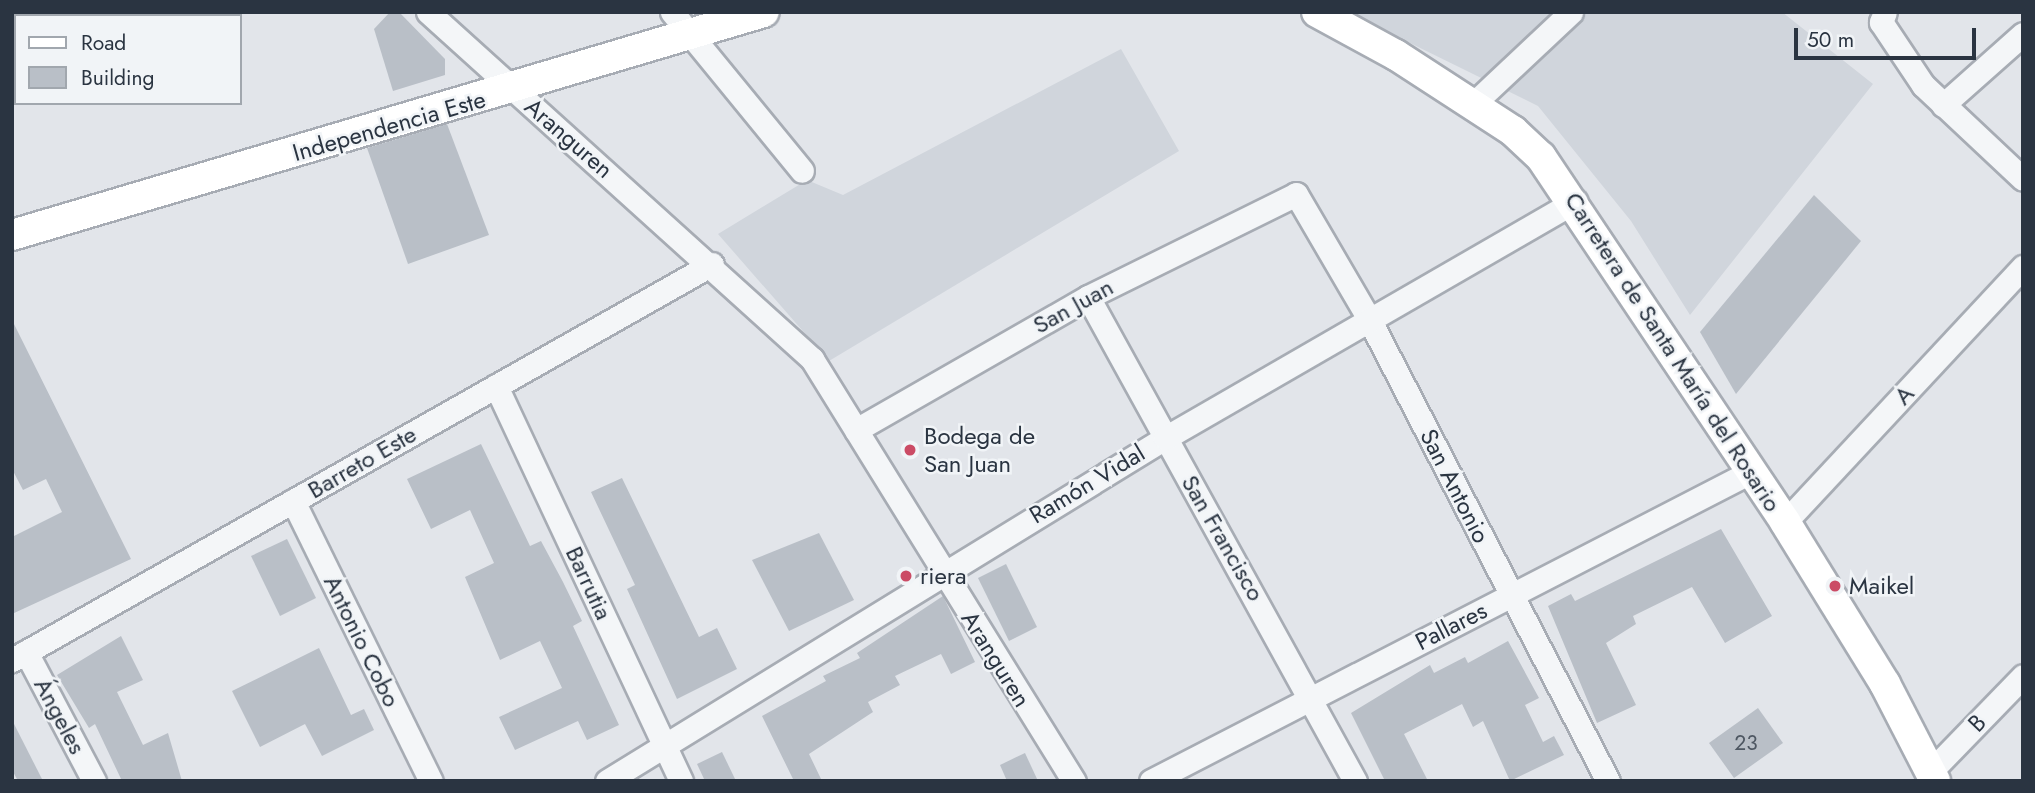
<!DOCTYPE html>
<html>
<head>
<meta charset="utf-8">
<style>
  body { margin:0 }
  #map { position:relative; width:2035px; height:793px; overflow:hidden; background:#e2e5ea; font-family:Jost,sans-serif }
  div>[style] { position:absolute }
  .built>* { inset:0; background:#d0d5dc }
  .building>* { inset:0; background:#b9bfc7 }
  .roads { filter:drop-shadow(2px 0 #a7acb4) drop-shadow(-2px 0 #a7acb4) drop-shadow(0 2px #a7acb4) drop-shadow(0 -2px #a7acb4) }
  .minor>* { height:23px; margin:-11.5px; padding:0 11.5px; transform-origin:11.5px; border-radius:11.5px; background:#f4f6f8 }
  .major>* { height:30px; margin:-15px; padding:0 15px; transform-origin:15px; border-radius:15px; background:#fff }
  .dots>* { width:19px; height:19px; translate:-50% -50%; box-sizing:border-box; border:4px solid #f1f4f7; border-radius:50% }
  span { translate:-50% -50%; white-space:nowrap; text-align:center; line-height:1.15; -webkit-text-stroke:5px #f1f4f7; paint-order:stroke }
  .number-label { font-size:21px; color:#4e5762 }
  .number-label span { -webkit-text-stroke-width:0 }
  .street-label { font-size:24px; color:#2a3441 }
  .poi-label { font-size:24px; color:#2a3441 }
  .left { translate:0 -50%; text-align:left }
  .frame { position:absolute; inset:0; border:14px solid #2a3441; pointer-events:none }
  .legend { position:absolute; left:14px; top:14px; width:228px; height:91px; box-sizing:border-box; background:#f1f4f7; border:2px solid #a1a7ae; margin:0; padding:9px 12px; list-style:none; font-size:21px; color:#2a3441 }
  .legend li { display:flex; align-items:center; gap:14px; height:35px }
  .legend b { width:35px; border:2px solid #a1a7ae }
  .scale { position:absolute; left:1794px; top:28px; width:182px; height:32px; box-sizing:border-box; border:4px solid #2a3441; border-top:0; padding-left:9px; font-size:21px; line-height:24px; white-space:nowrap; color:#2a3441; -webkit-text-stroke:5px #f1f4f7; paint-order:stroke }
</style>
</head>
<body>
<div id="map">
  <div class="built">
    <i style="clip-path:polygon(1347px 12px,1782px 12px,1873px 84px,1690px 315px,1631px 221px,1538px 106px)"></i>
    <i style="clip-path:polygon(1121px 49px,1179px 151px,829px 361px,718px 234px,807px 180px,843px 195px)"></i>
  </div>
  <div class="building">
    <i style="clip-path:polygon(390px 12px,399px 12px,445px 59px,445px 75px,393px 91px,374px 29px)"></i>
    <i style="clip-path:polygon(447px 124px,489px 235px,408px 264px,367px 148px)"></i>
    <i style="clip-path:polygon(1814px 195px,1861px 241px,1736px 394px,1700px 332px)"></i>
    <i style="clip-path:polygon(12px 320px,131px 559px,12px 614px,12px 537px,62px 512px,46px 479px,23px 490px,12px 469px)"></i>
    <i style="clip-path:polygon(481px 444px,530px 546px,541px 541px,563px 582px,582px 621px,573px 626px,619px 725px,587px 740px,578px 721px,515px 750px,499px 717px,562px 688px,540px 641px,500px 660px,465px 577px,494px 563px,470px 510px,431px 529px,407px 479px)"></i>
    <i style="clip-path:polygon(622px 478px,699px 637px,717px 628px,737px 669px,677px 699px,627px 589px,635px 585px,591px 492px)"></i>
    <i style="clip-path:polygon(1721px 529px,1772px 616px,1725px 643px,1692px 587px,1633px 616px,1636px 624px,1606px 643px,1636px 705px,1597px 723px,1548px 606px,1571px 594px,1575px 601px)"></i>
    <i style="clip-path:polygon(819px 533px,854px 600px,789px 631px,752px 560px)"></i>
    <i style="clip-path:polygon(287px 539px,316px 598px,280px 616px,251px 556px)"></i>
    <i style="clip-path:polygon(1006px 564px,1037px 627px,1009px 641px,978px 578px)"></i>
    <i style="clip-path:polygon(943px 596px,975px 662px,951px 674px,941px 654px,895px 676px,900px 685px,868px 702px,873px 712px,809px 754px,822px 781px,794px 781px,762px 716px,826px 681px,823px 676px,860px 658px,857px 653px)"></i>
    <i style="clip-path:polygon(121px 636px,143px 680px,117px 692px,143px 745px,168px 733px,182px 781px,122px 781px,95px 724px,89px 728px,57px 675px)"></i>
    <i style="clip-path:polygon(1508px 641px,1539px 698px,1525px 705px,1543px 742px,1554px 736px,1564px 755px,1510px 781px,1483px 721px,1473px 727px,1462px 704px,1404px 734px,1428px 781px,1385px 781px,1351px 713px,1430px 665px,1434px 673px,1465px 657px,1468px 663px)"></i>
    <i style="clip-path:polygon(319px 648px,351px 715px,364px 709px,374px 730px,322px 756px,305px 724px,260px 747px,232px 691px)"></i>
    <i style="clip-path:polygon(1758px 708px,1783px 743px,1734px 778px,1709px 743px)"></i>
    <i style="clip-path:polygon(12px 720px,43px 781px,18px 781px,12px 770px)"></i>
    <i style="clip-path:polygon(722px 752px,736px 781px,705px 781px,697px 764px)"></i>
    <i style="clip-path:polygon(1025px 753px,1038px 781px,1007px 781px,1000px 765px)"></i>
  </div>
  <div class="roads">
    <div class="minor">
      <i style="left:428px;top:12px;width:518px;rotate:42.1deg"></i>
      <i style="left:812px;top:359px;width:497px;rotate:58.2deg"></i>
      <i style="left:672px;top:12px;width:205px;rotate:50.7deg"></i>
      <i style="left:1885px;top:12px;width:11px;rotate:112deg"></i>
      <i style="left:1881px;top:22px;width:76px;rotate:56.3deg"></i>
      <i style="left:1923px;top:85px;width:137px;rotate:43.2deg"></i>
      <i style="left:1943px;top:105px;width:107px;rotate:-41.6deg"></i>
      <i style="left:1471px;top:106px;width:137px;rotate:-43.2deg"></i>
      <i style="left:1088px;top:297px;width:553px;rotate:61.12deg"></i>
      <i style="left:496px;top:386px;width:436px;rotate:64.9deg"></i>
      <i style="left:856px;top:430px;width:267px;rotate:-29.8deg"></i>
      <i style="left:1088px;top:297px;width:232px;rotate:-26.3deg"></i>
      <i style="left:1296px;top:194px;width:145px;rotate:59.7deg"></i>
      <i style="left:1369px;top:319px;width:520px;rotate:62.65deg"></i>
      <i style="left:293px;top:501px;width:312px;rotate:63.8deg"></i>
      <i style="left:1785px;top:522px;width:349px;rotate:-47deg"></i>
      <i style="left:26px;top:652px;width:146px;rotate:62.2deg"></i>
      <i style="left:12px;top:660px;width:804px;rotate:-29.5deg"></i>
      <i style="left:1931px;top:771px;width:132px;rotate:-45.9deg"></i>
      <i style="left:607px;top:781px;width:655px;rotate:-31.58deg"></i>
      <i style="left:1165px;top:438px;width:474px;rotate:-30deg"></i>
      <i style="left:1151px;top:781px;width:676px;rotate:-27.28deg"></i>
    </div>
    <div class="major">
      <i style="left:1317px;top:12px;width:90px;rotate:28.6deg"></i>
      <i style="left:1396px;top:55px;width:140px;rotate:33deg"></i>
      <i style="left:1513px;top:131px;width:38px;rotate:43deg"></i>
      <i style="left:1541px;top:157px;width:439px;rotate:56.2deg"></i>
      <i style="left:1785px;top:522px;width:190px;rotate:58.3deg"></i>
      <i style="left:1885px;top:684px;width:109px;rotate:62.7deg"></i>
      <i style="left:12px;top:235px;width:784px;rotate:-16.52deg"></i>
    </div>
  </div>
  <div class="dots">
    <i style="left:910px;top:450px;background:#cb4b65"></i>
    <i style="left:906px;top:576px;background:#cb4b65"></i>
    <i style="left:1835px;top:586px;background:#cb4b65"></i>
  </div>
  <div class="number-label">
    <span style="left:1746px;top:743px">23</span>
  </div>
  <div class="street-label">
    <span style="left:389px;top:126px;rotate:-16deg">Independencia Este</span>
    <span style="left:569px;top:138px;rotate:41deg">Aranguren</span>
    <span style="left:1073px;top:306px;rotate:-29deg">San Juan</span>
    <span style="left:1673px;top:352px;rotate:57deg">Carretera de Santa María del Rosario</span>
    <span style="left:1904px;top:395px;rotate:-47deg">A</span>
    <span style="left:362px;top:462px;rotate:-30deg">Barreto Este</span>
    <span style="left:1087px;top:484px;rotate:-31deg">Ramón Vidal</span>
    <span style="left:1455px;top:486px;rotate:63deg">San Antonio</span>
    <span style="left:1223px;top:538px;rotate:60deg">San Francisco</span>
    <span style="left:589px;top:583px;rotate:65deg">Barrutia</span>
    <span style="left:1451px;top:626px;rotate:-27deg">Pallares</span>
    <span style="left:362px;top:641px;rotate:64deg">Antonio Cobo</span>
    <span style="left:996px;top:659px;rotate:58deg">Aranguren</span>
    <span style="left:60px;top:716px;rotate:62deg">Ángeles</span>
    <span style="left:1977px;top:723px;rotate:-46deg">B</span>
  </div>
  <div class="poi-label">
    <span class="left" style="left:924px;top:450px">Bodega de<br>San Juan</span>
    <span class="left" style="left:920px;top:576px">riera</span>
    <span class="left" style="left:1849px;top:586px">Maikel</span>
  </div>
  <div class="frame"></div>
  <ul class="legend">
  <li><b style="height:9px;background:#fff"></b>Road</li>
  <li><b style="height:19px;background:#b9bfc7"></b>Building</li>
  </ul>
  <div class="scale">50 m</div>
</div>
</body>
</html>
